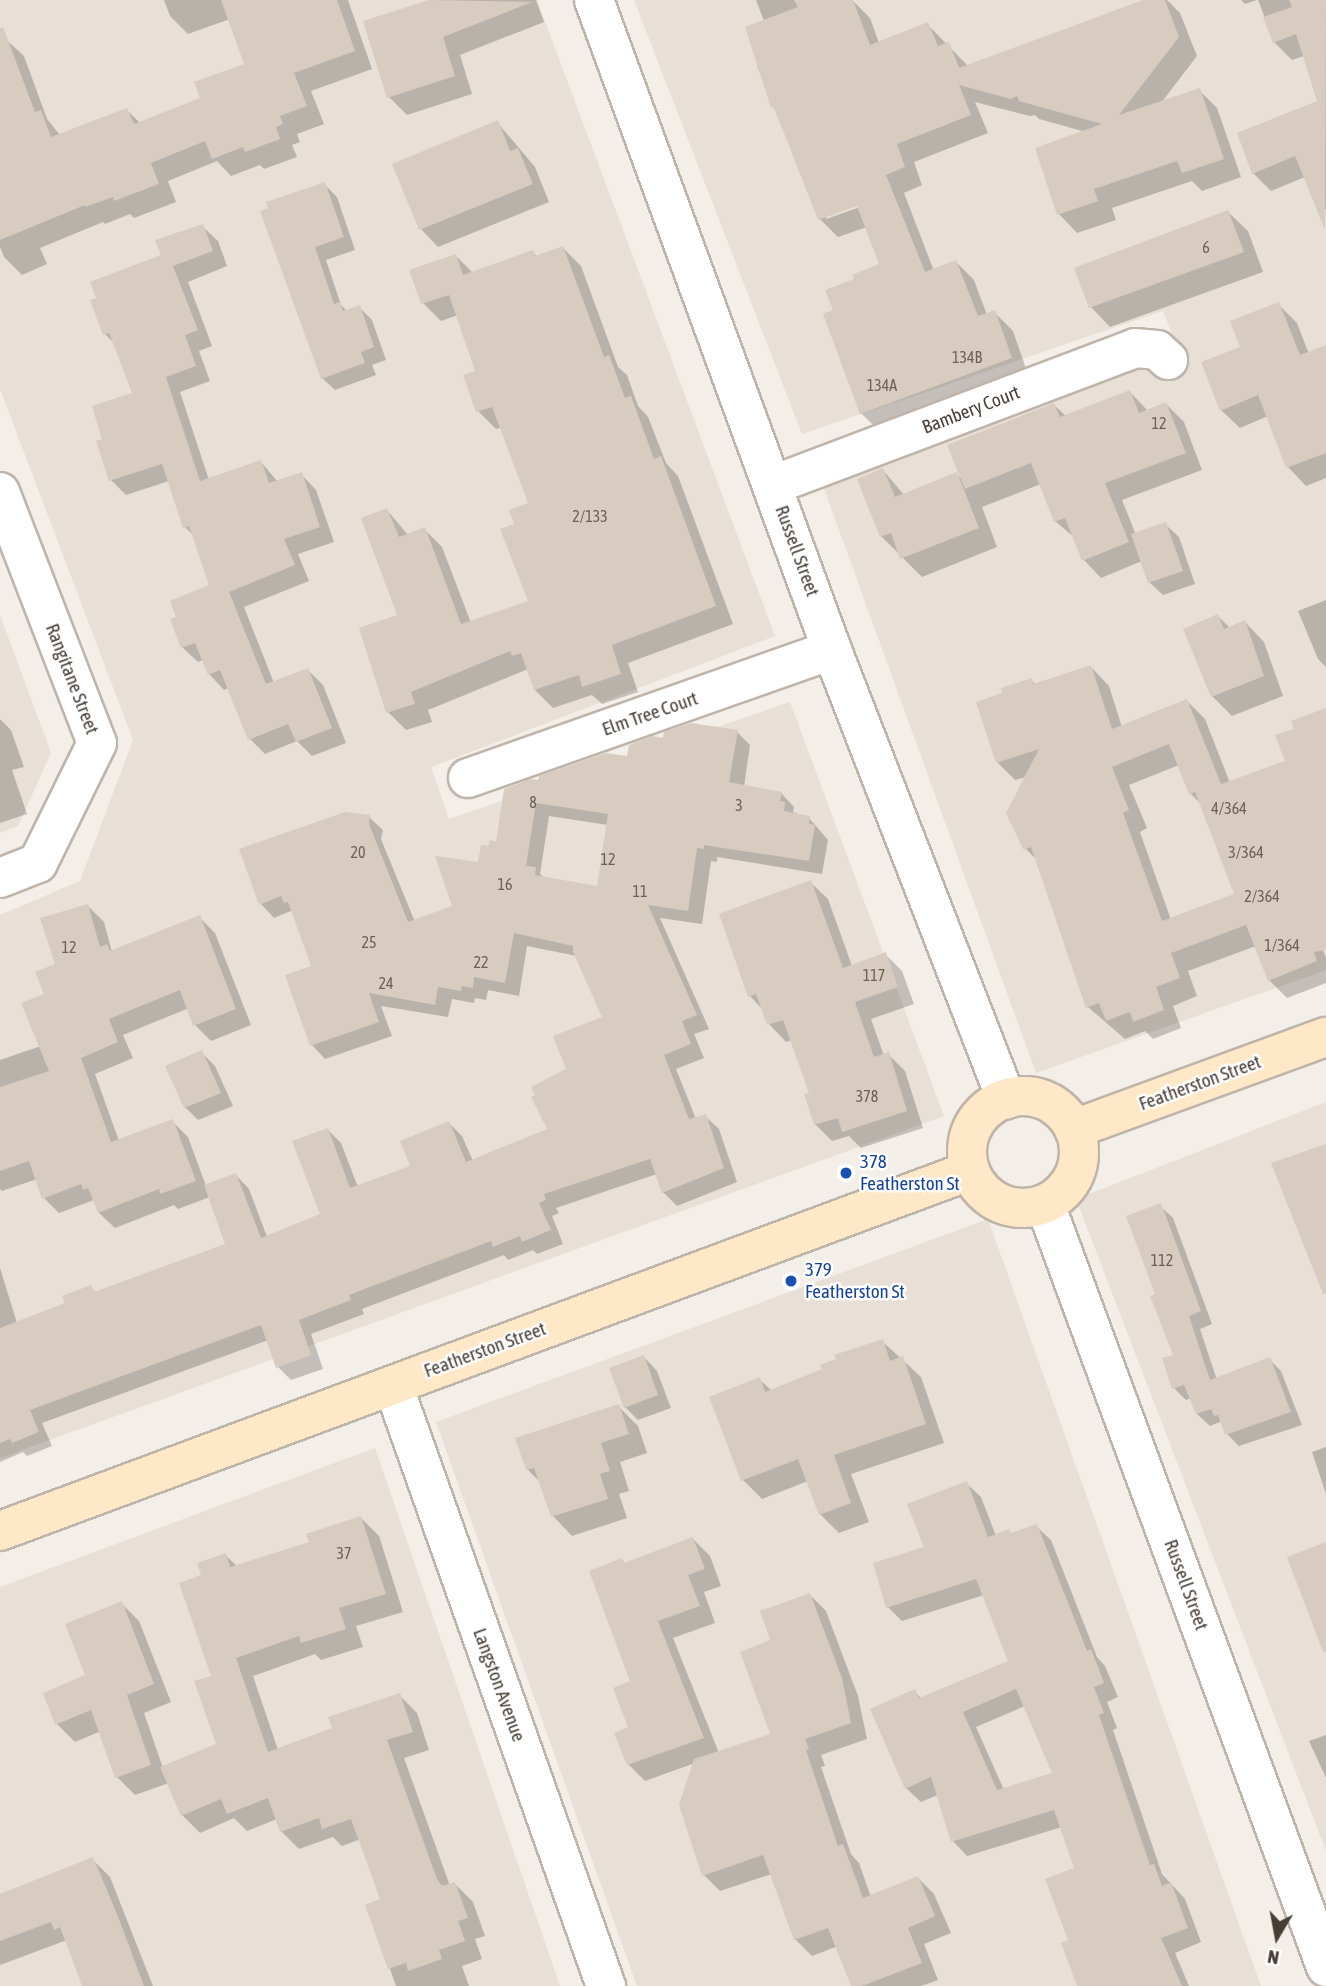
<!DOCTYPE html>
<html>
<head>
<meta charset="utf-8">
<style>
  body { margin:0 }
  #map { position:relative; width:1326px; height:1986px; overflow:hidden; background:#f4eee8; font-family:"Asap Condensed",sans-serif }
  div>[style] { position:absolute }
  .residential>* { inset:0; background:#e8dfd6 }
  .shadow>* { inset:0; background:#0003 }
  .building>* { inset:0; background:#d8cbc0 }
  .roads { filter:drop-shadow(2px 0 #bfb4aa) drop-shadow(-2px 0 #bfb4aa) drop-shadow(0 2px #bfb4aa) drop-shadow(0 -2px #bfb4aa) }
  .minor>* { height:38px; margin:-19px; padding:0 19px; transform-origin:19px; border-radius:19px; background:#fff }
  .secondary>* { height:38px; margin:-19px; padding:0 19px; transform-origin:19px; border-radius:19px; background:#fee8c7 }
  .secondary>.ring { margin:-19px; padding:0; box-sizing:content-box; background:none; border:38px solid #fee8c7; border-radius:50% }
  .dots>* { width:19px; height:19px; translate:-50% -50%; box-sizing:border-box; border:4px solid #fff; border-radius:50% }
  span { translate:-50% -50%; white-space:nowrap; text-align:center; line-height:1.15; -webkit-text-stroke:5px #fff; paint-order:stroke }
  .number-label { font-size:16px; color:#6b6158 }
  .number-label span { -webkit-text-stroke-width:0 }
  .street-label { font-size:19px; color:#473e36 }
  .transit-label { font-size:19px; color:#164399 }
  .left { translate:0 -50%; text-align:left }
  .north { position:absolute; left:1242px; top:1902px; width:70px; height:70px; -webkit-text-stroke:5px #fff; paint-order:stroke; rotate:190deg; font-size:19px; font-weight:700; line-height:28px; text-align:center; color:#473e36 }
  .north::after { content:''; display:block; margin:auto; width:24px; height:32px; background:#473e36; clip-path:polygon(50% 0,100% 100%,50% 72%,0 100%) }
</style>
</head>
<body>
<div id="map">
  <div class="residential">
    <i style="clip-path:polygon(0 0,537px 0,775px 636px,431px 767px,449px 819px,790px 702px,944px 1116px,0 1458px,0 915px,80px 881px,133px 740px,0 389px)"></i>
    <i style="clip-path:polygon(634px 0,1326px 0,1326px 970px,1036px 1073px,823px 486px,1178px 349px,1163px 311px,802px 434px)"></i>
    <i style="clip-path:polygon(0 615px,51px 753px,18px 826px,0 833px)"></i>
    <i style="clip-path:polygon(1326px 1102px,1326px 1851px,1076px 1199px)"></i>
    <i style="clip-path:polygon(988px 1219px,1261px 1986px,637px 1986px,436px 1422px)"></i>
    <i style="clip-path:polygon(375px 1448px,560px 1986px,0 1986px,0 1587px)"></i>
  </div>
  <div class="shadow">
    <i style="clip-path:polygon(164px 0,348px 0,372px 69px,311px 91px,324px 124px,297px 134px,300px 142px,292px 145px,297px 157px,264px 169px,260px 165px,231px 176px,217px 161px,168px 181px,176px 202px,134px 218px,130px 214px,105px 224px,103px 222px,40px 248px,47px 264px,22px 275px,4px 257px,0 247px,0 34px,24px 56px,47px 119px,60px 135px,127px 110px,140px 123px,202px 99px,246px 65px,230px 19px,188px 34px,170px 16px)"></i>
    <i style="clip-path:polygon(435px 0,536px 0,544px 22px,460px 55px,472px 94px,407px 115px,389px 97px,365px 22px)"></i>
    <i style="clip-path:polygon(evenodd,756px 0,852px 0,870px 18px,879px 43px,927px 24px,968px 66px,1147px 0,1167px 0,1180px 13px,1197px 56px,1161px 103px,1199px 90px,1217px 108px,1241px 177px,1202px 191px,1192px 181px,1112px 208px,1116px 220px,1077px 233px,1059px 214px,1037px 149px,1086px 132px,1039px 119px,1035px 115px,1030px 116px,975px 102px,988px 133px,914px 162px,922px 185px,904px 193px,934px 271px,956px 262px,974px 280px,987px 315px,994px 312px,1013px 331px,1029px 377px,880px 432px,861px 413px,835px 312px,856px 280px,882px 265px,867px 227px,838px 237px,820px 219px,757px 66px,761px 64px,764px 21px,756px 0,865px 201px,866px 205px,826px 219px,826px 216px,865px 201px)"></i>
    <i style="clip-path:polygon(1241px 0,1257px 0,1245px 4px)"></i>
    <i style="clip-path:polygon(1258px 0,1326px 0,1326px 210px,1313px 197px,1305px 177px,1271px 191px,1253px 173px,1318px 103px,1304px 56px,1292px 60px,1274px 42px)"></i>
    <i style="clip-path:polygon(497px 122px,535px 167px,549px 202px,438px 247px,421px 229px,394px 165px)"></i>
    <i style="clip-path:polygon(324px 184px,337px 197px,355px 250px,326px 260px,341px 305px,347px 311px,359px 307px,372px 320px,386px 360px,372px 365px,376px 375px,335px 390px,322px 378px,270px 209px)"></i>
    <i style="clip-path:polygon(1228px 212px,1248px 231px,1263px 272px,1110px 327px,1091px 307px)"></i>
    <i style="clip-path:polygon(202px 226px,218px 241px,227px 266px,188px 282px,212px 346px,199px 351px,210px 381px,180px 392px,209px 480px,261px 462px,278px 482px,301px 474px,316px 490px,334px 542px,298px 554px,309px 581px,244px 607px,274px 683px,308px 670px,323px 685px,346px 743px,312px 756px,297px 741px,265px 754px,250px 739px,229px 688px,224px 690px,209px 674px,203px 660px,198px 662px,182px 647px,178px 618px,211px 586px,195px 537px,185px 527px,169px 481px,126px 495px,111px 480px,105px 440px,135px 394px,116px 345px,105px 334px,163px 256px)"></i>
    <i style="clip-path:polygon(563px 248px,581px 266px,618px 367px,627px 375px,638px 406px,648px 417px,666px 463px,678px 476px,733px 624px,628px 663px,638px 692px,602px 704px,592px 695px,553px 708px,535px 690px,528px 669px,428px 710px,432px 722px,406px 730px,388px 712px,399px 616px,387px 510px,408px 535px,424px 529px,442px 547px,471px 623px,530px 602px,516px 525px,530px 504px,502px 427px,496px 429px,478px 411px,477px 372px,458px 315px,441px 321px,423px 303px,456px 256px,473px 273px,533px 252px,537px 257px)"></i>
    <i style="clip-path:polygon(1279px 305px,1297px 323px,1309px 354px,1326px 347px,1326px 478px,1306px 486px,1288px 467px,1268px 416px,1240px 428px,1221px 410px,1242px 348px)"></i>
    <i style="clip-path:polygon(1130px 392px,1148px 411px,1166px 404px,1184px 422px,1202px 470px,1122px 500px,1136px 535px,1165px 524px,1179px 537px,1195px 584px,1163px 595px,1149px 582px,1142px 561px,1101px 578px,1084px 560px,1075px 538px,1055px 521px,1041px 484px,982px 507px,997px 547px,922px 577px,881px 536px,883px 470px,904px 495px,957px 474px,963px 480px,1054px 405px,1066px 416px)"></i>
    <i style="clip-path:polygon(1326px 600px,1326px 667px,1318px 659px,1298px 611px)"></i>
    <i style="clip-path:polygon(1218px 616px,1230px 628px,1245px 622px,1264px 642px,1283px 696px,1232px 716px,1212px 696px)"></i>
    <i style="clip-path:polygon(evenodd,1091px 667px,1109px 686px,1122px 727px,1187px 701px,1205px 719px,1230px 783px,1287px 762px,1326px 718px,1326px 938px,1319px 940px,1326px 958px,1326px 983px,1287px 998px,1269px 980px,1256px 946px,1188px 971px,1197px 996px,1173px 1006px,1181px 1028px,1153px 1039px,1145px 1031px,1125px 1039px,1088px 1007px,1037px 860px,1023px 846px,1027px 777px,1015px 780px,997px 762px,1004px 694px,1031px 680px,1036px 685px,1091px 667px,1179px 765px,1190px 793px,1201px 804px,1237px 895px,1171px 920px,1140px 832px,1147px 828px,1129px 785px,1179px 765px)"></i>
    <i style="clip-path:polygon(0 719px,11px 730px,24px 767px,12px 770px,27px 814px,0 823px)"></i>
    <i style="clip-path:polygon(evenodd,737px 732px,750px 745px,744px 787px,781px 793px,794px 807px,793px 812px,809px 818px,828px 840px,822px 874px,717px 857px,717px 862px,711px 861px,702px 924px,660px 918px,709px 1029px,694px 1034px,704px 1058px,676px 1069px,696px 1119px,705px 1116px,719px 1129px,737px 1182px,677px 1206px,663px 1192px,657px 1174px,556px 1208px,559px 1213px,552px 1216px,563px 1244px,537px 1254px,533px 1250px,508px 1260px,504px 1255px,362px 1309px,364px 1314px,311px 1334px,323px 1369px,291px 1380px,278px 1367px,268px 1340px,42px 1423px,52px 1446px,27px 1456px,23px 1452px,0 1462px,0 1268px,17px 1323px,67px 1304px,91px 1287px,96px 1293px,227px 1245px,210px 1197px,178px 1209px,174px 1205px,115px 1228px,99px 1213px,94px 1200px,59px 1213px,44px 1198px,37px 1179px,2px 1191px,0 1189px,0 1060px,41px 1046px,46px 995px,57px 965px,88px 906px,104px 922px,112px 952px,199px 917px,215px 933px,251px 1025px,211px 1041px,195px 1025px,189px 1008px,123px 1035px,133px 1058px,95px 1074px,119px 1141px,172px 1121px,188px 1137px,206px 1186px,236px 1175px,249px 1189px,267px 1237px,322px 1215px,328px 1130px,341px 1143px,358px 1187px,412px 1167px,449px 1123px,462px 1136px,473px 1161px,550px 1130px,568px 1070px,605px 1018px,577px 956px,527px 946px,519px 996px,488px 990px,486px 1000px,475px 998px,474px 1003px,452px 999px,448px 1017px,381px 1006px,392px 1036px,325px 1059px,312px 1045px,314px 967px,293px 910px,274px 918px,261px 904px,369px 817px,383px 830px,381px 839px,415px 922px,454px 907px,490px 849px,497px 844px,540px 782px,629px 758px,665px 740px,737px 732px,549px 816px,608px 825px,599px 888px,545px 878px,540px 874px,549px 816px)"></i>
    <i style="clip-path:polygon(810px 882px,828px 899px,852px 966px,885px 954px,902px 971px,914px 1004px,871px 1019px,884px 1056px,888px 1054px,905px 1071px,923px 1128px,861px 1148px,849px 1136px,832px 1141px,815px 1124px,811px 1094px,792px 1040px,786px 1042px,769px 1024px,764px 1011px,750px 996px)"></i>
    <i style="clip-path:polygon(202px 1053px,215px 1066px,233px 1106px,198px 1120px,185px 1107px)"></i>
    <i style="clip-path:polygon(1160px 1206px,1173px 1218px,1212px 1324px,1200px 1329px,1217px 1380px,1269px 1359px,1281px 1371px,1302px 1425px,1239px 1446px,1227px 1434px,1222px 1421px,1210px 1426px,1197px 1414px,1191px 1398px,1186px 1400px,1174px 1388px,1175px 1356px,1157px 1295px)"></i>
    <i style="clip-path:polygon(882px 1341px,921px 1377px,944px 1443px,851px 1474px,869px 1522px,839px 1533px,820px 1514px,808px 1481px,762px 1499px,743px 1480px,759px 1379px,772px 1391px,824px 1370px)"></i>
    <i style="clip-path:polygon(644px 1357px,657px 1371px,671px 1408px,638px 1420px,625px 1407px)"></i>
    <i style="clip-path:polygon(618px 1406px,638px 1426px,647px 1453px,620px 1462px,629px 1491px,619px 1494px,627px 1518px,572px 1536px,553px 1516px,541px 1483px,528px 1470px,518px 1439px)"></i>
    <i style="clip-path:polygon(1326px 1447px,1326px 1494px,1312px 1452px)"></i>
    <i style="clip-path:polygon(evenodd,966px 1483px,981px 1497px,996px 1536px,1012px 1535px,1036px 1526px,1051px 1540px,1097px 1657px,1105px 1666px,1118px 1697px,1107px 1702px,1117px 1728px,1113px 1730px,1162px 1874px,1185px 1899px,1201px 1942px,1175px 1953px,1189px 1986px,1117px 1986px,1070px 1942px,1076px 1869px,1062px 1827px,967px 1856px,953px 1841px,938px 1795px,921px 1802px,906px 1788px,914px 1691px,922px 1699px,1010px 1662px,984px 1595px,902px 1621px,888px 1607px,966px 1483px,1025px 1706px,1054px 1775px,1004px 1790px,976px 1727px,1025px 1706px)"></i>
    <i style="clip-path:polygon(361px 1518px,379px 1536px,403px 1612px,356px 1626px,363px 1647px,321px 1660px,315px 1654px,253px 1676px,278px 1750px,334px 1729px,399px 1695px,417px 1713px,429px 1750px,404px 1758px,450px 1886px,455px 1884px,473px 1902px,485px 1936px,475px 1939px,482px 1959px,462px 1966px,469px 1986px,396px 1986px,368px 1906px,382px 1901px,361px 1839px,342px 1846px,333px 1837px,299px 1849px,281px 1831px,277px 1819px,247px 1831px,234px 1818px,200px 1833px,182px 1815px,169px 1783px,135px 1795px,117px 1777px,101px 1731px,75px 1742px,57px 1724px,87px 1676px,121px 1603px,139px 1621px,171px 1702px,144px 1713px,163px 1768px,218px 1745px,203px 1576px,225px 1555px,237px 1566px,311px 1543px)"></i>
    <i style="clip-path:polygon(693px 1539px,710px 1556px,721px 1586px,704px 1592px,715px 1623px,673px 1638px,719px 1753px,772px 1735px,773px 1641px,810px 1595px,826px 1611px,858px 1696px,867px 1739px,821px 1755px,825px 1766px,821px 1767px,851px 1854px,859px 1863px,871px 1897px,918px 1878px,934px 1894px,951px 1933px,924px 1944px,938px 1980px,921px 1986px,853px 1986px,838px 1946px,812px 1956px,795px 1939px,772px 1874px,720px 1891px,704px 1875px,695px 1763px,645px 1781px,628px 1764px,632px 1682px,622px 1560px,625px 1564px)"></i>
    <i style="clip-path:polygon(1326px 1735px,1326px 1778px,1309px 1741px)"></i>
    <i style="clip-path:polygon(92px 1859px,110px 1877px,153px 1986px,110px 1986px,67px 1940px,0 1965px,0 1902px)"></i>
  </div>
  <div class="building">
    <i style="clip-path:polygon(221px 0,337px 0,355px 51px,294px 73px,307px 106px,280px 116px,283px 124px,276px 127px,280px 139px,245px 152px,243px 147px,212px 159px,205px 141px,151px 163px,159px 184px,114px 201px,113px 197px,85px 207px,85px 205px,0 240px,0 28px,3px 27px,35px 112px,41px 110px,51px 137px,127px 108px,134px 124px,200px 98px,194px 82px,244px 64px)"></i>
    <i style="clip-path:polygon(429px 0,532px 2px,443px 37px,455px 76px,387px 98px,363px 21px)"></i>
    <i style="clip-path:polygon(794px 0,853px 0,870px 45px,928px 22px,938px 46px,949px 42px,959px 68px,1143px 0,1165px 0,1179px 37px,1119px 115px,1200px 88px,1224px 159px,1182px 173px,1177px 161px,1094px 189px,1098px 201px,1057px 215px,1035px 148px,1102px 124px,1019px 101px,1017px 96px,1011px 99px,959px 85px,971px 115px,897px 144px,905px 167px,886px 175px,925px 272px,956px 260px,978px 316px,995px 310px,1012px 358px,860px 414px,823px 314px,833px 310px,825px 290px,854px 279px,852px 275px,879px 264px,857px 206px,818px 220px,774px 107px,771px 108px,745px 27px,798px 7px)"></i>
    <i style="clip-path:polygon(1289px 0,1326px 0,1325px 230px,1295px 156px,1252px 174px,1237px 133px,1317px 101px,1296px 34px,1273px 43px,1263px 17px,1292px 7px)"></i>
    <i style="clip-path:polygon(498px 120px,510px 151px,518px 148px,533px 184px,419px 230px,392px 164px)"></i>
    <i style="clip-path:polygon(325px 182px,344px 237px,315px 247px,334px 304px,340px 302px,343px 311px,360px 305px,374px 347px,361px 352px,365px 363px,321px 379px,260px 211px,268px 208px,266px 202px)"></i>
    <i style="clip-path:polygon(1228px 210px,1244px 252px,1089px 308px,1074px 268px)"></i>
    <i style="clip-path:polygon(203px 224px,213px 251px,173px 266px,198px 330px,185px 335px,196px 366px,166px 377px,200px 481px,261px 460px,269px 483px,302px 472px,320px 527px,284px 539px,295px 565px,229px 592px,266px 684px,308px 668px,332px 728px,296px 742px,288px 724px,248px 740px,220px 670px,208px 675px,195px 643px,181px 648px,170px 619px,176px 617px,170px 601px,209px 585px,189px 526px,183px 528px,162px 464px,109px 481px,96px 441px,102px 439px,92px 406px,132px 393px,109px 333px,103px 335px,90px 300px,96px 298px,90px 282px,161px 255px,155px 240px)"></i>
    <i style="clip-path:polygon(563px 246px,604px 357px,609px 355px,625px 398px,631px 396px,654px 459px,661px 456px,716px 606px,612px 645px,621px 674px,582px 687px,579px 675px,534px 690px,521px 653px,512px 656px,510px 651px,411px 692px,415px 704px,386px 713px,359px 628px,397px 615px,361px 518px,387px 508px,399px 537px,425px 527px,461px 624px,528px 601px,500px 529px,514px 524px,509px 510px,528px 503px,492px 407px,476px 412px,463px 375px,475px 371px,449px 295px,421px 304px,409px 270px,456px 254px,463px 275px,533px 250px,535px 256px)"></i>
    <i style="clip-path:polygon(1279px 302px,1300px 355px,1326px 345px,1326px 453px,1286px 468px,1258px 395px,1220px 411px,1201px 362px,1240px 347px,1230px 321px)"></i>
    <i style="clip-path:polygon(1130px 390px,1139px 413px,1166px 402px,1186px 453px,1105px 483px,1129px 542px,1082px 561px,1065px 518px,1054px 522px,1031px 463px,965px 489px,947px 445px,1054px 403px,1060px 417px)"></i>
    <i style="clip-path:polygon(883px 468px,895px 497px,957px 472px,979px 528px,900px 559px,891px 533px,880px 537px,857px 479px)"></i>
    <i style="clip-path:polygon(1166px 522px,1183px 571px,1148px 583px,1131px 534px)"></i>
    <i style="clip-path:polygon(1218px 614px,1224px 629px,1245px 620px,1264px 676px,1211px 697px,1183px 629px)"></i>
    <i style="clip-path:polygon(evenodd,1091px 665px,1112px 729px,1187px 699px,1221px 784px,1285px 761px,1275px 735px,1294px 729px,1291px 721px,1326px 708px,1326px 950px,1314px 952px,1317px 961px,1268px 981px,1246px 925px,1171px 953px,1180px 978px,1156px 987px,1164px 1010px,1133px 1022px,1130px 1012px,1106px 1021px,1099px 1003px,1086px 1008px,1031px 847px,1024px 850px,1022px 847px,1006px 813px,1039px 749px,996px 763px,976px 702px,1002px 693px,1001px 688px,1032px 678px,1033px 684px,1091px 665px,1169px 744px,1189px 794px,1195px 792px,1234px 894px,1162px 921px,1123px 813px,1129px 810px,1112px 767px,1169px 744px)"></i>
    <i style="clip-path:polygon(evenodd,691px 723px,738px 730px,729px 782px,782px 792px,780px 801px,785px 802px,784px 811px,810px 816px,809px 824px,815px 825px,809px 861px,704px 845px,704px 849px,697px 848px,688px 911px,648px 905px,697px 1015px,682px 1021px,691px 1044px,664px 1055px,689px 1119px,706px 1114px,724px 1168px,662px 1193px,650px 1159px,544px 1194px,546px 1200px,539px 1203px,551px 1230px,522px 1242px,520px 1236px,493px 1247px,491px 1241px,349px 1295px,351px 1300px,299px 1320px,311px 1355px,276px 1368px,261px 1325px,30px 1410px,39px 1432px,12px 1443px,10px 1439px,0 1443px,0 1328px,65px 1303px,62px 1296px,91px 1285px,94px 1292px,225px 1244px,204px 1185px,236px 1173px,261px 1238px,320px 1214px,292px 1141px,328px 1128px,350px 1188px,410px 1166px,400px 1141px,449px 1121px,466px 1162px,547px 1129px,531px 1097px,535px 1095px,531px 1087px,566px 1069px,553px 1036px,602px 1017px,573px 952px,573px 946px,514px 933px,505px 983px,474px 977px,473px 988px,462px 986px,461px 991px,438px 987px,435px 1005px,369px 993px,379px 1022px,310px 1046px,285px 975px,311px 966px,288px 902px,284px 903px,281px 896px,259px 905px,239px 849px,345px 812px,370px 815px,369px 824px,408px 922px,452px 906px,435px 856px,478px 862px,481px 845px,488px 846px,490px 840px,496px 842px,504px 789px,530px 779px,538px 780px,539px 776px,606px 753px,627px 756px,629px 745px,653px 736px,663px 738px,664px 732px,691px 723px,536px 803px,608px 814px,597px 886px,535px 875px,536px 867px,526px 866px,536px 803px)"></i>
    <i style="clip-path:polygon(811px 880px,843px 968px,886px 952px,898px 987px,855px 1002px,874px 1057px,889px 1052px,907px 1111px,842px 1132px,838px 1118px,814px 1125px,804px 1094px,809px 1093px,783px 1020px,767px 1025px,756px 994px,748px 997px,719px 914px)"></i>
    <i style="clip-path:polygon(88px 904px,100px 947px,107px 944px,110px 951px,200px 915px,236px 1009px,193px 1026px,180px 990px,109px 1019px,118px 1042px,81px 1058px,111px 1142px,173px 1119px,196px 1181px,160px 1194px,159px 1189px,98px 1213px,88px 1188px,83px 1190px,81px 1184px,42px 1199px,29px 1161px,0 1171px,0 1087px,49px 1071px,21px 1003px,44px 994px,35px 972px,55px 964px,40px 918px)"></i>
    <i style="clip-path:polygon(202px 1050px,221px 1093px,184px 1108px,165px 1066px)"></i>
    <i style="clip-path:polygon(1326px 1144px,1326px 1294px,1323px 1294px,1271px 1163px)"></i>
    <i style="clip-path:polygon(1161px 1203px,1201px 1311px,1189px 1316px,1210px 1380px,1270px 1357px,1291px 1412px,1225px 1435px,1218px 1415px,1214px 1416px,1211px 1409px,1196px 1414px,1184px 1385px,1172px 1389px,1162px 1358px,1173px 1355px,1150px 1296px,1155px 1294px,1126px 1216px)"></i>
    <i style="clip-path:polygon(883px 1339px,890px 1361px,903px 1356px,926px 1424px,834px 1455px,851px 1503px,819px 1515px,798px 1459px,741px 1481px,709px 1397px,760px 1377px,765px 1392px,822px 1369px,820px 1365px,836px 1359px,834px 1355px)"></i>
    <i style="clip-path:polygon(644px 1355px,658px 1395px,624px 1408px,609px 1368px)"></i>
    <i style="clip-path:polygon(619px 1404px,629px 1434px,601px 1443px,610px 1471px,600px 1474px,608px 1499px,551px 1517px,534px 1468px,526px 1470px,515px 1438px)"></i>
    <i style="clip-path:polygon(evenodd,967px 1481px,988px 1537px,1009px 1529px,1011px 1533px,1037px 1524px,1087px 1651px,1091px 1649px,1104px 1683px,1094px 1687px,1104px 1713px,1099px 1715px,1150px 1865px,1154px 1864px,1162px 1886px,1171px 1882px,1188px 1928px,1161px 1938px,1182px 1986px,1077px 1986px,1061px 1943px,1068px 1940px,1045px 1879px,1074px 1868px,1054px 1810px,951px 1842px,931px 1777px,905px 1789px,870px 1709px,915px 1689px,919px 1698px,1008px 1661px,976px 1579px,886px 1608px,873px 1563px,924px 1547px,907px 1504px,967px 1481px,1016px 1689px,1052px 1773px,997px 1790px,963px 1712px,1016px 1689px)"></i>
    <i style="clip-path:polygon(361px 1516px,386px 1594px,339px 1608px,346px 1629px,301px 1643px,299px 1636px,236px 1658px,268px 1752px,332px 1728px,328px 1717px,400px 1693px,413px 1732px,387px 1740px,437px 1879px,442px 1886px,455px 1882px,468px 1918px,458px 1921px,465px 1941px,439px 1950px,442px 1959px,408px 1971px,406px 1963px,388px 1969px,365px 1905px,380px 1899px,351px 1819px,322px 1829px,319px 1818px,280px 1832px,268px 1798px,227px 1814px,221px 1799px,181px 1816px,160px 1767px,216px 1744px,194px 1681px,211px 1676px,179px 1583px,201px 1575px,197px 1563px,226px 1553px,230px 1567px,309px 1542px,306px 1534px)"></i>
    <i style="clip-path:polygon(693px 1537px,705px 1569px,688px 1575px,700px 1606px,658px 1621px,704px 1738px,627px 1765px,614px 1733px,628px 1727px,613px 1688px,630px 1681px,589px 1571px,622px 1558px,624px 1563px)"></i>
    <i style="clip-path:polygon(1326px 1542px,1326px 1652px,1323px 1652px,1287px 1557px)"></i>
    <i style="clip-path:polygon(810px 1593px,842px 1678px,851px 1723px,805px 1739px,809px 1749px,806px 1750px,838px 1846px,843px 1844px,863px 1898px,918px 1876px,935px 1916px,908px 1928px,922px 1963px,862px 1986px,851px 1986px,828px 1928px,794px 1940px,763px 1855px,702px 1876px,679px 1805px,694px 1759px,770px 1734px,740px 1652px,770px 1640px,760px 1611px)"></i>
    <i style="clip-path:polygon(122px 1601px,154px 1684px,127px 1695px,151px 1765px,115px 1778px,91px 1710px,55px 1725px,43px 1693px,85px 1675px,65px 1624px)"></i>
    <i style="clip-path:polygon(93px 1857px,119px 1919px,144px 1986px,82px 1986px,60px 1927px,54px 1930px,51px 1922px,0 1941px,0 1894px)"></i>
  </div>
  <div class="roads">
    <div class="minor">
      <i style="left:594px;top:0;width:692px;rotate:69.89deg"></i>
      <i style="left:832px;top:650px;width:482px;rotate:68.8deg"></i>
      <i style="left:773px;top:485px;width:387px;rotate:-20.7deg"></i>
      <i style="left:1135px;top:348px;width:22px;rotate:5deg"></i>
      <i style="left:1157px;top:350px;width:15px;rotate:42deg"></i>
      <i style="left:0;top:492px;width:269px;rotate:68.9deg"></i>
      <i style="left:97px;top:743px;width:134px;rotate:116.2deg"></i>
      <i style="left:38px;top:863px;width:41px;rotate:158.5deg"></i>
      <i style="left:468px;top:778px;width:386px;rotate:-19.4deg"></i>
      <i style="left:1045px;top:1204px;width:813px;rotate:69.78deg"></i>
      <i style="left:393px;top:1385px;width:638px;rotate:70.49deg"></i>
    </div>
    <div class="secondary">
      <i class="ring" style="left:967px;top:1096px;width:74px;height:74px"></i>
      <i style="left:1074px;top:1129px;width:268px;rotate:-20.1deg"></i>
      <i style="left:0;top:1531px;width:1034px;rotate:-20.38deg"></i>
    </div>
  </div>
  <div class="dots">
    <i style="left:846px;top:1173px;background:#1a4fb4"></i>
    <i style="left:791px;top:1281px;background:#1a4fb4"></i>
  </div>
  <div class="number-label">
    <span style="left:1206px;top:247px">6</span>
    <span style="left:967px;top:357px">134B</span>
    <span style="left:882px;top:385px">134A</span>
    <span style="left:1159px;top:423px">12</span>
    <span style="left:590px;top:516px">2/133</span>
    <span style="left:533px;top:802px">8</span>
    <span style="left:739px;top:805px">3</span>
    <span style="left:1229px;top:808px">4/364</span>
    <span style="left:358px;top:852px">20</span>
    <span style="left:1246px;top:852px">3/364</span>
    <span style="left:608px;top:859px">12</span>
    <span style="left:505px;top:884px">16</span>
    <span style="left:640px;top:891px">11</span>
    <span style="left:1262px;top:896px">2/364</span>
    <span style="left:369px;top:942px">25</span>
    <span style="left:1282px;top:945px">1/364</span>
    <span style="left:69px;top:947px">12</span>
    <span style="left:481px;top:962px">22</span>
    <span style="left:874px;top:975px">117</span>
    <span style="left:386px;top:983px">24</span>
    <span style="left:867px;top:1096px">378</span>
    <span style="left:1162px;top:1260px">112</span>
    <span style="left:344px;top:1553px">37</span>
  </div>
  <div class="street-label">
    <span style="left:971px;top:410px;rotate:-21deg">Bambery Court</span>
    <span style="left:797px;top:551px;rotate:70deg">Russell Street</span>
    <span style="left:72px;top:679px;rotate:69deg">Rangitane Street</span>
    <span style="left:650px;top:714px;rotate:-19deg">Elm Tree Court</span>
    <span style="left:1200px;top:1083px;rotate:-20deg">Featherston Street</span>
    <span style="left:485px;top:1350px;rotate:-20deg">Featherston Street</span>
    <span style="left:1186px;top:1585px;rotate:70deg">Russell Street</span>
    <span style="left:499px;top:1685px;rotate:70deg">Langston Avenue</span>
  </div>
  <div class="transit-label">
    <span class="left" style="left:860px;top:1173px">378<br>Featherston St</span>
    <span class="left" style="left:805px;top:1281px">379<br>Featherston St</span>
  </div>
  <div class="north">N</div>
</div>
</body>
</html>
